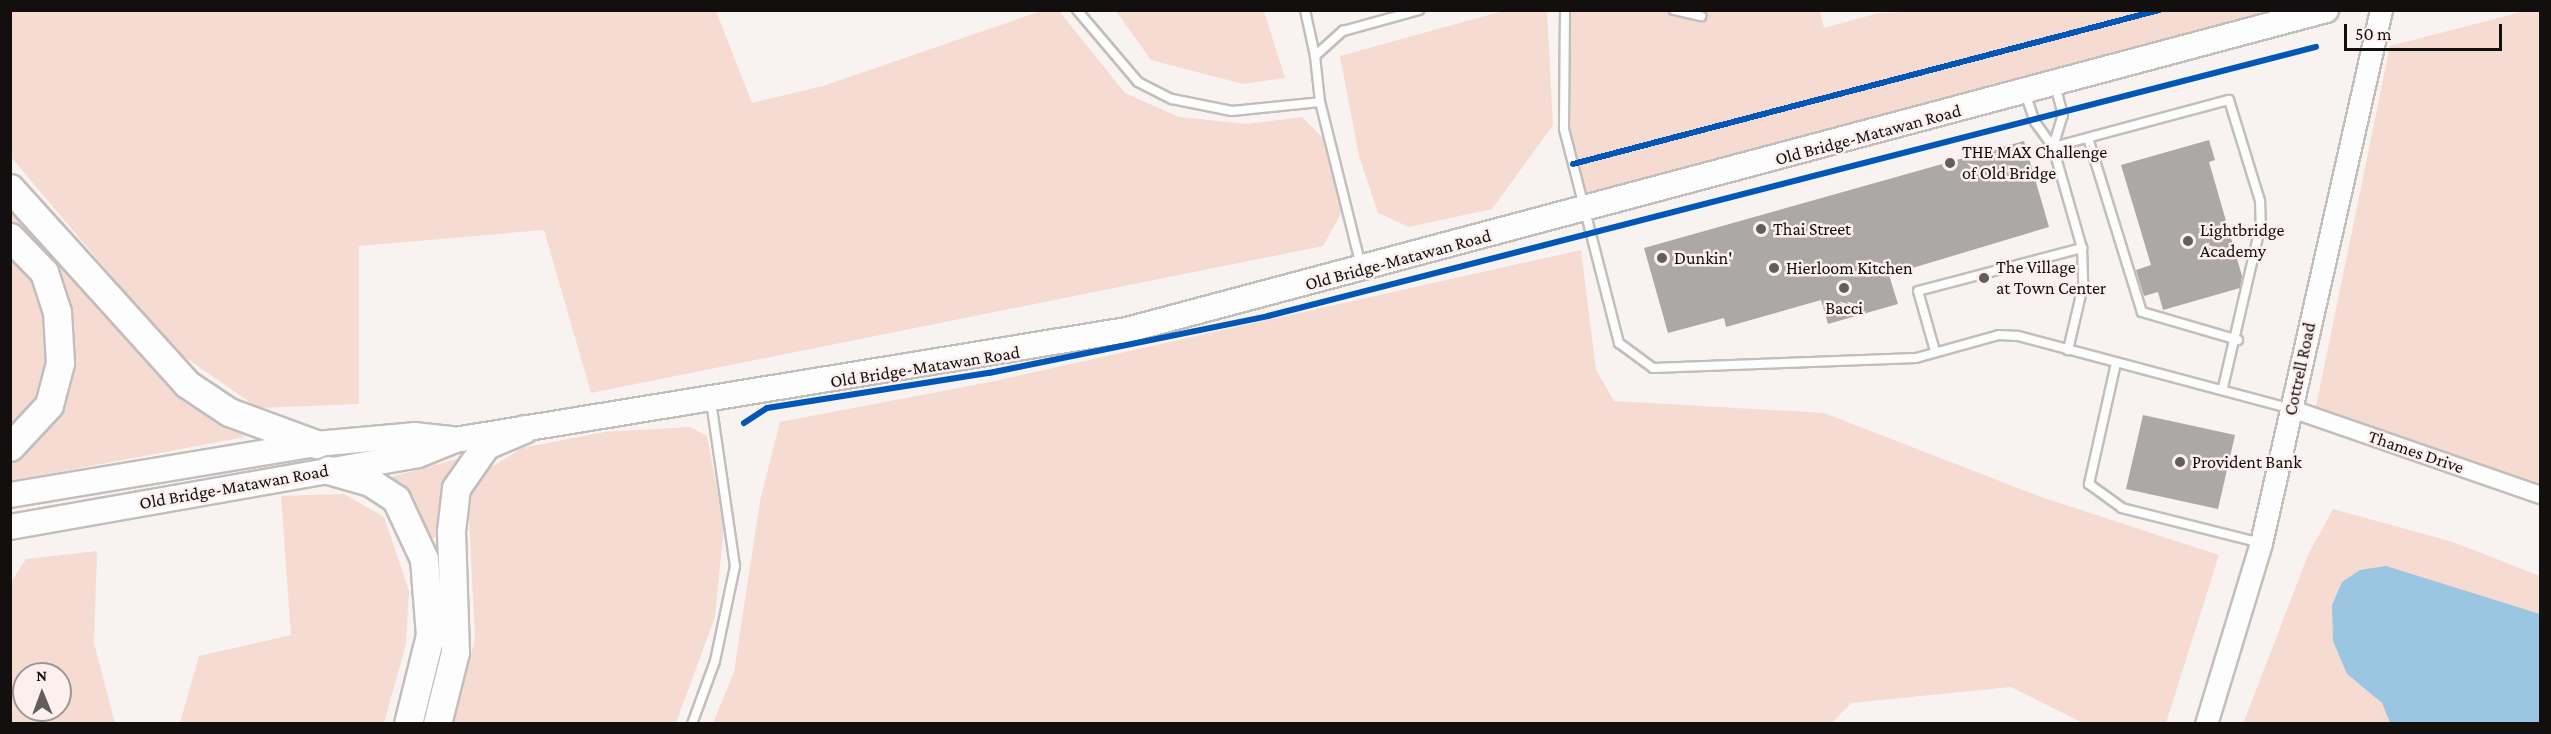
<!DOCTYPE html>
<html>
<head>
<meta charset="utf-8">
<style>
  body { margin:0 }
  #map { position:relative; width:2551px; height:734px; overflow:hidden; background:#f8f2f0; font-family:"Crimson Pro",serif }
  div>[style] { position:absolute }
  .green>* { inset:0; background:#f6dbd3 }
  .water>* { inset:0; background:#9ac6e1 }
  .building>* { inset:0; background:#aca8a6 }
  .roads { filter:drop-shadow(2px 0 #c2bebc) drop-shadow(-2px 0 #c2bebc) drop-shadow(0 2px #c2bebc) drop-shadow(0 -2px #c2bebc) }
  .service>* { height:8px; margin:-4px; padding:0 4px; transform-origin:4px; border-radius:4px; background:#fefdfd }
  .minor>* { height:16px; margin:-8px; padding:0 8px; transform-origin:8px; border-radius:8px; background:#fefdfd }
  .tertiary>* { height:21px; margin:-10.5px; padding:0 10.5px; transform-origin:10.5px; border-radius:10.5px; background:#fefdfd }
  .secondary>* { height:24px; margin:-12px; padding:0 12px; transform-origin:12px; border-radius:12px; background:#fefdfd }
  .trunk>* { height:27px; margin:-13.5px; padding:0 13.5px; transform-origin:13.5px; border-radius:13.5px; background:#fefdfd }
  .cycleway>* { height:6px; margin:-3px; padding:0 3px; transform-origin:3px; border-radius:3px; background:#0057b8 }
  .dots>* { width:16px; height:16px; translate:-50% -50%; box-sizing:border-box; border:3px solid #fbf0ed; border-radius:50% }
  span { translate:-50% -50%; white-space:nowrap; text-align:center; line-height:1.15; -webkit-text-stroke:5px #fbf0ed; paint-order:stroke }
  .street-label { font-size:18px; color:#130f0e }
  .poi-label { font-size:18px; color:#130f0e }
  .left { translate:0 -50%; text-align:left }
  .frame { position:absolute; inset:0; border:12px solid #130f0e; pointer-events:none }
  .north { position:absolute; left:12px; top:662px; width:60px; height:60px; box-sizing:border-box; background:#fbf0ed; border:2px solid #9e9694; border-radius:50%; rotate:359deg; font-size:16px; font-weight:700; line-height:24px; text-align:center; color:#130f0e }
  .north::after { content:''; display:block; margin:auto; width:21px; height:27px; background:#635e5d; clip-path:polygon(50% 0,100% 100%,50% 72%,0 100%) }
  .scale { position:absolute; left:2344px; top:24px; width:158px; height:27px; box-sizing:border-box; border:3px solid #130f0e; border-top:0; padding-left:8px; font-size:18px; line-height:21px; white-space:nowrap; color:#130f0e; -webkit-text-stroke:4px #fbf0ed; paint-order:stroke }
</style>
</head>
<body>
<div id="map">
  <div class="green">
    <i style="clip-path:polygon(1974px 10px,2326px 11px,1586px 209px,1564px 129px,1565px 11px,1820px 11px,1824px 28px,1878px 13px)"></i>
    <i style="clip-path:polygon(10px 11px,716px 11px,752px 103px,823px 86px,1041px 11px,1059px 11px,1125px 93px,1179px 117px,1247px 124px,1302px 117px,1329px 144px,1344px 208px,1323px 246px,591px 393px,544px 230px,359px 246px,359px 404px,258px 408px,173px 349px,11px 157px)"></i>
    <i style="clip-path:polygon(1116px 11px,1264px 11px,1285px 78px,1243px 84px,1151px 60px)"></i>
    <i style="clip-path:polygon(1503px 11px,1547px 11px,1553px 125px,1492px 209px,1409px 227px,1378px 213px,1359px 156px,1340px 56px)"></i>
    <i style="clip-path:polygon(2525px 11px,2540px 11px,2540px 503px,2312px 426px,2390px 46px)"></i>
    <i style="clip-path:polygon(10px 200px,218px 417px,245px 437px,11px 481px,11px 461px,72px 358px,65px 290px,37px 243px,11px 220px)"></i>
    <i style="clip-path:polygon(10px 250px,43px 298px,49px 358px,36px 396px,10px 431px)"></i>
    <i style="clip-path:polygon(1581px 250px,1596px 370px,1614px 401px,1824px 413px,2044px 498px,2219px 555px,2166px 723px,2083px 723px,2011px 687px,1851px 703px,1831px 724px,713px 723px,734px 672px,760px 501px,780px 422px,995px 381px)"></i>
    <i style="clip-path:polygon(690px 427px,707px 436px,724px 526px,715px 617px,676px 723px,452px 724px,475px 639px,468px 499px,482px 473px,522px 448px,604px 432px)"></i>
    <i style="clip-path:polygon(461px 458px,445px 482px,438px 537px,427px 539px,411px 499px,391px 477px)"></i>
    <i style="clip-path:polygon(344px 494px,384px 517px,409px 591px,406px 644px,384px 723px,180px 723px,199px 656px,291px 635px,281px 496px)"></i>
    <i style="clip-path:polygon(2333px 509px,2453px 542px,2540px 576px,2540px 614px,2497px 601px,2347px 674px,2382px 703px,2390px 723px,2243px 724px,2308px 555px)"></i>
    <i style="clip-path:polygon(evenodd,97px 551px,94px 643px,115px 723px,11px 723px,11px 582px,26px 559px,97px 551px,24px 674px,60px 674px,60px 710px,24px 710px,24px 674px)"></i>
  </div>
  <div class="water">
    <i style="clip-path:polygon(2386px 566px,2540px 614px,2540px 723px,2390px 723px,2382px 703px,2347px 674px,2333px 641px,2332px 605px,2342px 582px,2360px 570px)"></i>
  </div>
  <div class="building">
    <i style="clip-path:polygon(2209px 140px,2215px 160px,2209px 162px,2242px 276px,2240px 288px,2163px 310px,2158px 292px,2144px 296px,2136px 270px,2151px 265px,2121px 165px)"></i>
    <i style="clip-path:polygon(2024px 141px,2049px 227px,1889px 275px,1898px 304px,1828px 324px,1821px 300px,1726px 327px,1724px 318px,1668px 333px,1644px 248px)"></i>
    <i style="clip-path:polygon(2143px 415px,2235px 435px,2218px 509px,2126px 489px)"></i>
  </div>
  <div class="roads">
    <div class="service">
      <i style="left:1077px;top:10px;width:94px;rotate:49.7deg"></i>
      <i style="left:1138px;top:82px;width:38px;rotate:27deg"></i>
      <i style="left:1172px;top:99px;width:61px;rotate:11.3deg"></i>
      <i style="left:1232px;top:111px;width:88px;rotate:-5.8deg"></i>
      <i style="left:1305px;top:10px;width:47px;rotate:77.7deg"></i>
      <i style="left:1565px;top:10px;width:119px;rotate:90.5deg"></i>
      <i style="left:1564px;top:129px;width:221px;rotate:75.6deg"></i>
      <i style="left:1619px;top:343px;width:42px;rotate:36.3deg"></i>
      <i style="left:1653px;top:368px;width:263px;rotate:-2.2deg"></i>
      <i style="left:1916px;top:358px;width:86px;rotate:-15.5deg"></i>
      <i style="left:1999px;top:335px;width:19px;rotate:3deg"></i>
      <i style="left:2018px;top:336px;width:284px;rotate:14.9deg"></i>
      <i style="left:1674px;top:10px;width:28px;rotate:13deg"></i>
      <i style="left:2025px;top:93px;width:31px;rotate:71deg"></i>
      <i style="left:2035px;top:122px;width:31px;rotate:54deg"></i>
      <i style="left:2053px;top:147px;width:105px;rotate:74deg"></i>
      <i style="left:2082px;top:248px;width:38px;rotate:88deg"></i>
      <i style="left:2083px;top:286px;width:66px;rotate:103.2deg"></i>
      <i style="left:2088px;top:138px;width:182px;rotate:72.8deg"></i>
      <i style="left:2142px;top:312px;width:100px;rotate:16.3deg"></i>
      <i style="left:2053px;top:147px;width:182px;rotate:-15deg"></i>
      <i style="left:2229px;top:100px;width:106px;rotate:72.9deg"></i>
      <i style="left:2260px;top:201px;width:23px;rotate:88deg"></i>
      <i style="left:2261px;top:224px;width:167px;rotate:103.1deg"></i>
      <i style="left:2053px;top:147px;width:34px;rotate:-73deg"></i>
      <i style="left:2063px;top:115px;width:31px;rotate:-105deg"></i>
      <i style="left:1361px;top:266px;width:169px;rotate:-104deg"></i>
      <i style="left:1320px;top:102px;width:46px;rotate:-96.2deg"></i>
      <i style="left:1315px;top:56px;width:38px;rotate:-42deg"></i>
      <i style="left:1343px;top:31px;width:79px;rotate:-15.4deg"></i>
      <i style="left:1935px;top:351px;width:62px;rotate:-105.8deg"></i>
      <i style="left:1918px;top:291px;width:170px;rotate:-14.7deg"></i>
      <i style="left:2116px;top:363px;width:124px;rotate:102.6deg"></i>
      <i style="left:2089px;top:484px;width:41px;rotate:36deg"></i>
      <i style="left:2122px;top:508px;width:143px;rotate:14.1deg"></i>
      <i style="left:692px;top:724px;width:67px;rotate:-69.9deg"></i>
      <i style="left:715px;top:661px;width:97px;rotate:-78.1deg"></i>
      <i style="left:735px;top:566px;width:167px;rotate:-98.3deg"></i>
    </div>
    <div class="minor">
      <i style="left:2292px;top:409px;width:262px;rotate:19.1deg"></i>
    </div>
    <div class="tertiary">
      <i style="left:2206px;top:724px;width:189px;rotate:-73.1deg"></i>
      <i style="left:2261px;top:543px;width:546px;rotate:-77.31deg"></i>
    </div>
    <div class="secondary">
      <i style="left:10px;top:495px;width:310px;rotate:-9.5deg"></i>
      <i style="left:316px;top:444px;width:98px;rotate:-5.2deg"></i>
      <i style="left:414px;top:435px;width:39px;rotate:6deg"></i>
      <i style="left:10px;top:527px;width:414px;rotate:-10deg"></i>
      <i style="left:418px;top:455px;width:40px;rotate:-22deg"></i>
      <i style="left:455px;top:440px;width:681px;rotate:-9.3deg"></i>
      <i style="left:1127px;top:330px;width:1241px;rotate:-14.94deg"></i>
    </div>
    <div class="trunk">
      <i style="left:10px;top:188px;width:264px;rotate:47.9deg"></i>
      <i style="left:187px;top:384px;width:50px;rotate:33.7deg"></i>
      <i style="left:229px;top:412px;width:93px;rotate:20.2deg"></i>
      <i style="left:10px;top:237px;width:49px;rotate:45.8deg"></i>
      <i style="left:44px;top:272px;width:42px;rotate:72deg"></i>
      <i style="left:57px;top:312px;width:51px;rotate:86.6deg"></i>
      <i style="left:60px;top:363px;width:43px;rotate:104.7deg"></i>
      <i style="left:49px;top:405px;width:57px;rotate:132.9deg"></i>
      <i style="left:328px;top:470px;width:44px;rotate:15.9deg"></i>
      <i style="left:370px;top:482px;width:31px;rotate:33deg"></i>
      <i style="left:396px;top:499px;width:66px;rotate:65deg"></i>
      <i style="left:424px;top:559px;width:76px;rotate:85.5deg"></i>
      <i style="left:430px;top:635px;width:92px;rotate:103.9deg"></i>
      <i style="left:437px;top:724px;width:74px;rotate:-76deg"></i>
      <i style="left:455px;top:652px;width:121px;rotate:-91.9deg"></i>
      <i style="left:451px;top:531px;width:43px;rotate:-83.4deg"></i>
      <i style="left:456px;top:488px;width:52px;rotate:-55.1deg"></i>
      <i style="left:486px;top:445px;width:41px;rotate:-22.8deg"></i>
    </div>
  </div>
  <div class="cycleway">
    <i style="left:1573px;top:164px;width:606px;rotate:-14.72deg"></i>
    <i style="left:744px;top:423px;width:27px;rotate:-33deg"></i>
    <i style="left:767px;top:408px;width:225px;rotate:-9deg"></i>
    <i style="left:989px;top:373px;width:285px;rotate:-11.5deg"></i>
    <i style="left:1268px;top:316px;width:1082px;rotate:-14.4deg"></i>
  </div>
  <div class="dots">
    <i style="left:1950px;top:163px;background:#635e5d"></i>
    <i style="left:1761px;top:229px;background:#635e5d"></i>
    <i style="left:2188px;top:241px;background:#635e5d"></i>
    <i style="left:1662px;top:258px;background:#635e5d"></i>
    <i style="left:1774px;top:268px;background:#635e5d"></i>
    <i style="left:1984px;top:278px;background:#635e5d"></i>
    <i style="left:1844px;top:288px;background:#635e5d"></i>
    <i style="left:2180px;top:462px;background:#635e5d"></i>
  </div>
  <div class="street-label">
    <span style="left:1868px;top:135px;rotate:-15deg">Old Bridge-Matawan Road</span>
    <span style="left:1398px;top:260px;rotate:-15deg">Old Bridge-Matawan Road</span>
    <span style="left:925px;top:367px;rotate:-9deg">Old Bridge-Matawan Road</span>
    <span style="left:2300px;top:369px;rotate:-78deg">Cottrell Road</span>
    <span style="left:2416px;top:452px;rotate:19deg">Thames Drive</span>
    <span style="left:234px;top:487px;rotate:-10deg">Old Bridge-Matawan Road</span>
  </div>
  <div class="poi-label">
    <span class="left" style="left:1962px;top:163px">THE MAX Challenge<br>of Old Bridge</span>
    <span class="left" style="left:1773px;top:229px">Thai Street</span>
    <span class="left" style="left:2200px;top:241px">Lightbridge<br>Academy</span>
    <span class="left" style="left:1674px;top:258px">Dunkin'</span>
    <span class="left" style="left:1786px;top:268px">Hierloom Kitchen</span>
    <span class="left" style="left:1996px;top:278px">The Village<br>at Town Center</span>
    <span style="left:1844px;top:308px">Bacci</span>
    <span class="left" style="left:2192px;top:462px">Provident Bank</span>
  </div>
  <div class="frame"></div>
  <div class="north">N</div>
  <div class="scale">50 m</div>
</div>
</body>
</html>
